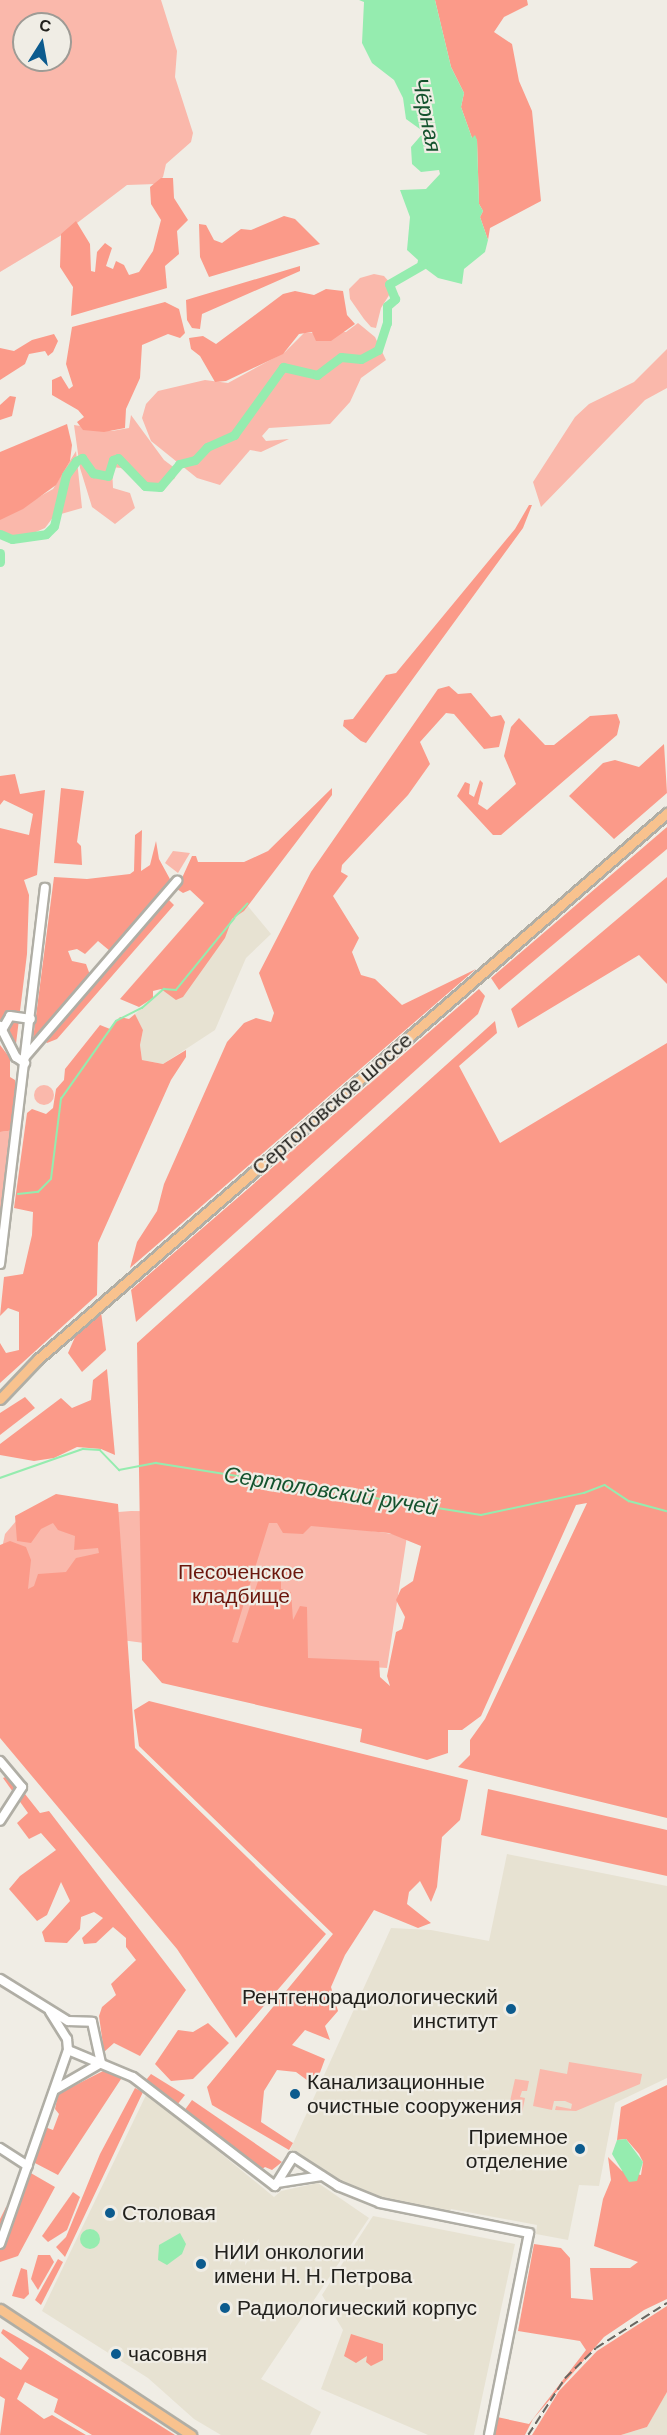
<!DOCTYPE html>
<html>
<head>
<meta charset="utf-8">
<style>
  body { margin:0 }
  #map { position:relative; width:667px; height:2435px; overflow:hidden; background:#f0ede5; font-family:"DM Sans",sans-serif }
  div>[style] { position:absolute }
  .built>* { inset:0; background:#e7e2d2 }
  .green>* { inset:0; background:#fab8ab }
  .round { border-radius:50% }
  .forest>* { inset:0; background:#fb9a89 }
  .water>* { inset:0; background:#95ecaf }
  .stream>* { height:1.5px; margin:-0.75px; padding:0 0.75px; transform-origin:0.75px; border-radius:0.75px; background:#95ecaf }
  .river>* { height:9px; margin:-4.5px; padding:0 4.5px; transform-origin:4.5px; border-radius:4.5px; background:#95ecaf }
  .roads { filter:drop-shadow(2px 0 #b0aea5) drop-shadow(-2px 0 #b0aea5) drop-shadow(0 2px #b0aea5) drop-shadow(0 -2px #b0aea5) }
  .minor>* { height:8px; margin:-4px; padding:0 4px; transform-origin:4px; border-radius:4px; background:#fff }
  .major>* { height:9px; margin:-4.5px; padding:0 4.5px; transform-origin:4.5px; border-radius:4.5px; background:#f8c28e }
  .rail>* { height:1.5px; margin-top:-0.75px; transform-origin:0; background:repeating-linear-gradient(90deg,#686761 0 9px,transparent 0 13.5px) }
  .dots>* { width:16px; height:16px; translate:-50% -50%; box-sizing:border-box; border:3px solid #f0ede5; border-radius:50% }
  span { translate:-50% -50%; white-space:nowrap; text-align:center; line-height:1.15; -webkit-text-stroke:4.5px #f0ede5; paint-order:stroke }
  .street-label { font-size:21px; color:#22211d }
  .park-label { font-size:21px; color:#6b170d }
  .poi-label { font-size:21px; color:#22211d }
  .right { translate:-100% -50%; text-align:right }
  .left { translate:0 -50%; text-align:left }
  .water-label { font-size:22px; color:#14532e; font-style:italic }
  .north { position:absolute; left:12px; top:12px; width:60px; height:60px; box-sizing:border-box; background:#f0ede5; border:2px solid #9e9b95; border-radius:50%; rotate:11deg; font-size:16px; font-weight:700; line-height:24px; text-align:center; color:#22211d }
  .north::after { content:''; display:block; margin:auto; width:21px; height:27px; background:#0c5b8e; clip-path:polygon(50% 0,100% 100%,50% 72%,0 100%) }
</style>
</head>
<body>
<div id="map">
  <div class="built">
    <i style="clip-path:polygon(247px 905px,271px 934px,246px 958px,215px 1030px,163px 1064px,142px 1060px,140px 1045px,143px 1030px,135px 1014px)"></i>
    <i style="clip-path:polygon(507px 1854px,667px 1886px,667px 2078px,615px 2103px,599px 2186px,579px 2185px,568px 2240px,536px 2234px,537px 2225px,451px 2209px,449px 2213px,381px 2198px,341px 2181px,290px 2150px,391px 1928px,431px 1930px,489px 1941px)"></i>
    <i style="clip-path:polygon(147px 2093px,274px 2197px,281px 2191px,318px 2183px,369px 2218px,261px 2379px,321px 2412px,310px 2435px,221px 2435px,194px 2419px,148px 2378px,42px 2311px)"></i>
    <i style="clip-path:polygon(373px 2216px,515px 2244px,474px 2435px,428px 2435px,321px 2389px,343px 2330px,322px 2295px)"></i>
    <i style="clip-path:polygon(667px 2392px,667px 2435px,621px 2435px,647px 2427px)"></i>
  </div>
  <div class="green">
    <i style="clip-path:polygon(evenodd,0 0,161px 0,177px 51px,175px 77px,193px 133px,191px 142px,166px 164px,163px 177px,156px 184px,127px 185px,60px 236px,0 272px,0 0,24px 24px,60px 24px,60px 60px,24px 60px,24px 24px)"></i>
    <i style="clip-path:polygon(374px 274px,384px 276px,390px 283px,391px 292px,381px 308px,376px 328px,371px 327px,364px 319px,350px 299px,349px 289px,360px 278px)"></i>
    <i style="clip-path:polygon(358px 323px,375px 337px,386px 360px,361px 378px,350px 402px,330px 424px,269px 428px,262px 436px,266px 441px,289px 439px,261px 452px,250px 450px,220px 485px,197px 478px,151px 441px,142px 418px,146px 404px,158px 391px,205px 380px,228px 383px,285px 352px,304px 333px,346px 332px)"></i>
    <i style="clip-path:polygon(667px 349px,667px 388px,645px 400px,541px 507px,533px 482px,575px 417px,589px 404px,634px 382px)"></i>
    <i style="clip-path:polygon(131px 415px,164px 460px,176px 469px,175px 478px,163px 488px,153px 490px,121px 468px,112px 467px,113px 488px,130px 493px,135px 508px,115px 524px,92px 507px,80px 468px,74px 425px,112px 431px,129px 428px)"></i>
    <i style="clip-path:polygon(76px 451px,82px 508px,54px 516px,45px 528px,29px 535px,13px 537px,0 531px,0 519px,53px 489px)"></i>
    <i style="clip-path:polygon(173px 851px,190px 853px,178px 873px,165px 863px)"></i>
    <i class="round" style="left:34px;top:1085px;width:20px;height:20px"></i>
    <i style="clip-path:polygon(15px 1130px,0 1216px,0 1132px)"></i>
    <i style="clip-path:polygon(131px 1511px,237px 1512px,407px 1536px,387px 1668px,281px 1661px,0 1624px,1px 1553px,5px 1534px,17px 1520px)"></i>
    <i style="clip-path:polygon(569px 2062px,642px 2074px,640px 2084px,576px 2111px,555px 2110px,556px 2106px,571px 2109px,572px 2104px,565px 2101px,554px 2101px,552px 2110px,533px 2106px,540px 2069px,567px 2074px)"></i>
    <i style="clip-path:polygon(515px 2079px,529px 2081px,527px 2091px,522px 2091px,520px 2097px,525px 2098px,522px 2113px,508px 2110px)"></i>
  </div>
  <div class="forest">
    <i style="clip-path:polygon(435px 0,527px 0,528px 5px,504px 17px,494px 32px,512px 44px,519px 81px,532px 111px,541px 201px,490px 228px,488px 240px,480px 217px,483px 211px,479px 204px,477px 140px,472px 138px,461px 107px,464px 93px,451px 67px)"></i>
    <i style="clip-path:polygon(161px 178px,173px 178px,174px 198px,188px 220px,177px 231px,179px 254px,165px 266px,167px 288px,71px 316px,73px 287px,60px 267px,61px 234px,76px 221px,90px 244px,91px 271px,95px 272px,97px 252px,105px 243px,112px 248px,106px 266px,113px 269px,116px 261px,124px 265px,129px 275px,139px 272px,153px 251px,161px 220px,151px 204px,150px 187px)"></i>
    <i style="clip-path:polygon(284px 216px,295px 219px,320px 244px,209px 277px,200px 257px,199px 224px,206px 225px,214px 240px,222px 243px,241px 229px,251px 230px)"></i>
    <i style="clip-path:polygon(300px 266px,300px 271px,202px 314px,200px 329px,192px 328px,187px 320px,186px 300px)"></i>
    <i style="clip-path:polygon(326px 289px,343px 291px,347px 315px,355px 324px,331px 341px,316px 341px,312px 332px,299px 334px,283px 354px,226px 381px,215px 382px,200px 356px,191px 349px,189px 338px,203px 336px,216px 344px,283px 294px,295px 291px,314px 295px)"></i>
    <i style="clip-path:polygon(165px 302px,179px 309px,185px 333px,180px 338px,168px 334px,142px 345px,140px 378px,126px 409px,125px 428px,104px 432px,83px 430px,77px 422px,84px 417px,78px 410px,52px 395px,52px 380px,61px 376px,69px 389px,73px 386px,66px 364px,72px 327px)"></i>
    <i style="clip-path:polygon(54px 334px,58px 341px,53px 352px,48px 356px,45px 351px,29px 354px,25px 364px,0 380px,0 348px,14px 351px,32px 340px)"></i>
    <i style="clip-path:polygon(10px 396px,16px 397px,12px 416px,0 420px,0 405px)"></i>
    <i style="clip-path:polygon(67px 424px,72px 445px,70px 461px,56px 485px,23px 509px,0 520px,0 452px)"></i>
    <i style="clip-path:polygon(529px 505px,532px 505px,523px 528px,366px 743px,361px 741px,343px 726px,344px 720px,353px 719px,386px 675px,396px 673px,515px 529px)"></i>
    <i style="clip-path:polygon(449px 686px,458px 694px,471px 693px,491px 717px,501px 715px,505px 722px,499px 747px,484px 749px,454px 714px,446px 713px,420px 742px,430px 764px,408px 795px,342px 865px,341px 872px,348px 876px,333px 896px,359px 938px,352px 952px,361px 975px,375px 979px,402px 1005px,476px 969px,130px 1268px,137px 1242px,157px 1211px,164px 1184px,227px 1042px,244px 1023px,256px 1018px,271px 1022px,274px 1013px,259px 973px,311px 872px,438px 689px)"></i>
    <i style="clip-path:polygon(617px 714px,620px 722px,617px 735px,501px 835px,493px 835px,457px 796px,465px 782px,470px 784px,469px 794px,474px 797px,480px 780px,483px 783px,478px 804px,487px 810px,516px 784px,504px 756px,511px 727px,519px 718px,545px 745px,554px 745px,590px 716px)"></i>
    <i style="clip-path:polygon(664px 744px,667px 793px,614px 839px,569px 796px,603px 763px,615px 760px,639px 767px)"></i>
    <i style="clip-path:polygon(15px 774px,20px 794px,45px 790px,37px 875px,24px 880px,29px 895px,27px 954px,15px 1052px,0 1019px,0 828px,29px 835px,33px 814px,4px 800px,0 805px,0 776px)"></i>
    <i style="clip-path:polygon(61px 788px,84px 791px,77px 842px,81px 846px,82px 865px,54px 863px)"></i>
    <i style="clip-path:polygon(332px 788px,332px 795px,244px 911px,232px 919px,225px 938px,183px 997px,176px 1000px,161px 989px,153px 991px,153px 998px,139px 1007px,120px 999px,204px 903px,190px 890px,183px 893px,177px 889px,192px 856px,196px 856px,198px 862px,244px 862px,268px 851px)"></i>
    <i style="clip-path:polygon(667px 827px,667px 849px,499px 990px,491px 978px)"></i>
    <i style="clip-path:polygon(142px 830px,141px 871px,150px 865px,156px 841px,159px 859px,171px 881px,110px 951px,98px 941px,85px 954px,77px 949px,68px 951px,72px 961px,86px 964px,90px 975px,33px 1039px,54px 877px,87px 879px,130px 874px,134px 871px,135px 835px)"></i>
    <i style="clip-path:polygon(667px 877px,667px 984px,639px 955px,518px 1028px,511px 1009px)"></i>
    <i style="clip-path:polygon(171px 894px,169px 900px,174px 905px,57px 1039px,47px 1043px,44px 1040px)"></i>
    <i style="clip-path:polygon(479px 989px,485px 996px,478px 1014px,136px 1322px,131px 1290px)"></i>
    <i style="clip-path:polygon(135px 1014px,143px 1030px,140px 1045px,142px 1060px,163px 1064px,186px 1050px,186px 1057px,171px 1080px,98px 1243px,97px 1295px,0 1383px,0 1343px,6px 1353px,19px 1350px,19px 1312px,8px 1308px,0 1316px,4px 1277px,23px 1274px,32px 1235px,33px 1212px,14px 1208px,27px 1113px,32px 1109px,46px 1114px,53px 1108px,56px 1089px,64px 1080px,65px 1069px,100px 1025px,110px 1029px,120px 1017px,129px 1019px)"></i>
    <i style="clip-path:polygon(evenodd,495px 1021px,497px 1033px,459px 1066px,500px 1143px,667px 1043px,667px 1818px,458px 1767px,470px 1755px,470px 1740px,485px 1719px,587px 1503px,576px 1505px,481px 1716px,462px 1730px,448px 1730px,448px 1753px,427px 1760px,360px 1742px,362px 1729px,162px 1683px,142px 1660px,137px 1343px,495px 1021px,269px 1523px,277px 1523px,283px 1533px,303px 1534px,311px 1526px,389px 1533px,421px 1546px,413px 1581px,401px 1589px,396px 1600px,405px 1617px,402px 1629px,396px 1632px,387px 1676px,390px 1686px,380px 1677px,379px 1661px,308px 1658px,307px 1607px,300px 1606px,293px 1620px,291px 1592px,281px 1589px,281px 1580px,288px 1574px,286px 1569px,267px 1568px,261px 1572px,238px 1643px,232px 1642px,269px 1523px)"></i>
    <i style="clip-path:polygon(0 1045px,10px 1058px,10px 1077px,15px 1080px,15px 1130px,0 1132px)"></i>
    <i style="clip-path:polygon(101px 1312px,106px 1350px,82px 1372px,68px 1353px,75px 1337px)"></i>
    <i style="clip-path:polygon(107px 1369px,115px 1455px,101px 1449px,77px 1447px,54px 1458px,34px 1461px,0 1455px,0 1444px,61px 1398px,72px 1408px,91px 1400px,93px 1380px)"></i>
    <i style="clip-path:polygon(25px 1397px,35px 1408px,0 1435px,0 1413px)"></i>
    <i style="clip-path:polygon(56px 1494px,118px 1504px,135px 1748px,326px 1934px,236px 2038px,177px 1949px,0 1738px,0 1545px,10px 1541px,26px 1547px,31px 1560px,28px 1589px,34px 1586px,38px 1574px,66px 1572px,76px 1558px,99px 1553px,98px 1548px,74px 1550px,75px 1536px,58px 1530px,53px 1523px,41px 1529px,31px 1543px,17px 1541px,15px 1516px)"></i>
    <i style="clip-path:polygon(149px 1701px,468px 1780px,460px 1820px,442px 1837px,437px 1887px,431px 1902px,420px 1881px,409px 1892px,407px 1904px,431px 1923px,418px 1928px,374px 1910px,345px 1955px,331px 1987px,338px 2011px,325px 2026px,330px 2040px,305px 2030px,292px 2045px,325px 2059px,315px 2086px,296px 2072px,277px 2070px,264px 2091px,261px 2122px,293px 2143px,289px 2150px,212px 2105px,207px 2087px,333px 1934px,139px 1746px,134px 1710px)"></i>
    <i style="clip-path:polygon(10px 1775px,40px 1813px,49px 1811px,186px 1990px,140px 2056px,114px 2043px,104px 2052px,99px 2016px,102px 2007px,116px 1995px,111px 1984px,136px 1960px,126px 1947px,126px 1938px,113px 1927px,96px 1943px,84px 1944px,82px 1938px,103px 1918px,94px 1912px,81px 1917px,80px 1929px,67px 1943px,45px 1942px,42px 1932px,70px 1901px,61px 1882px,47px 1915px,37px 1921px,9px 1889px,20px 1876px,56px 1850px,41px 1833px,29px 1839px,17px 1823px,28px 1813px,3px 1778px)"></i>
    <i style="clip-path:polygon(488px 1789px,667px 1830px,667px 1876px,481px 1835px)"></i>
    <i style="clip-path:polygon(208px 2023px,229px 2043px,193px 2079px,171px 2081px,155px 2064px,178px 2030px,193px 2032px)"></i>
    <i style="clip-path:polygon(109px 2068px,123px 2076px,58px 2175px,33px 2162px,45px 2127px,53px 2130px,59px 2114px,55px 2109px,58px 2094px)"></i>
    <i style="clip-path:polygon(151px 2074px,185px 2095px,177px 2105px,146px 2080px)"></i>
    <i style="clip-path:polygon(667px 2085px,667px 2299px,644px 2310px,604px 2337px,533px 2419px,525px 2435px,493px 2435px,497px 2417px,529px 2424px,586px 2350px,580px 2341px,518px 2331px,534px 2244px,561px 2248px,570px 2258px,571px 2298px,593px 2300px,590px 2268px,630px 2268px,638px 2262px,594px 2246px,603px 2199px,611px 2180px,608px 2157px,622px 2171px,641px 2175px,643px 2162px,639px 2154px,626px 2139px,617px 2140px,621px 2107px)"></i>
    <i style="clip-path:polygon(135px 2088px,143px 2092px,65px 2257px,56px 2247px,66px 2237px,100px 2154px)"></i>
    <i style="clip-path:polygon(192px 2100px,282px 2162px,272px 2170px,265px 2167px,257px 2173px,184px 2111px)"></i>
    <i style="clip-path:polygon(29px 2172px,55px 2187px,18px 2256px,0 2262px,0 2219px,6px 2207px,12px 2207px,14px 2193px)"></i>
    <i style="clip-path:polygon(73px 2192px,80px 2197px,67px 2230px,48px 2242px,42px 2236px)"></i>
    <i style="clip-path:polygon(38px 2255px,50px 2255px,54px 2262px,38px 2290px,31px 2279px)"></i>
    <i style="clip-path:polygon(58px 2259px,63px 2262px,41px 2305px,35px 2300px)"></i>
    <i style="clip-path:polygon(21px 2268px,27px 2270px,29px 2294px,24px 2299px,12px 2296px)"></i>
    <i style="clip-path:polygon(667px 2306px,667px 2392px,647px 2427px,621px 2435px,532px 2435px,559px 2391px,597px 2351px)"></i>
    <i style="clip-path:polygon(3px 2329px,42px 2351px,175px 2435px,92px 2435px,54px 2412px,58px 2399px,25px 2382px,17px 2399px,44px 2419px,52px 2415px,86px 2435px,0 2435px,5px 2399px,0 2396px,0 2357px,21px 2370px,29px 2358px,1px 2333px)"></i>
    <i style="clip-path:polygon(351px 2334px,383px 2344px,383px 2360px,371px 2366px,366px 2362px,367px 2356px,356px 2363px,344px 2356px)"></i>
  </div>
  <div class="water">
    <i style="clip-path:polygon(359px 0,435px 0,451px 67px,464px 93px,461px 107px,472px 138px,475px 135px,477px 140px,479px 204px,483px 211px,480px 217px,488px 240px,485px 252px,464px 269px,462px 284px,438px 278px,422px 266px,416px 272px,418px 260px,407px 250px,410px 217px,400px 190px,426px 189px,440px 174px,439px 170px,421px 172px,412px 164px,411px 147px,424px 132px,406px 119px,403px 98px,394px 80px,372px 63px,362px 43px,364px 2px)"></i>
    <i style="clip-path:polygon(626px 2139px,643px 2162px,637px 2181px,629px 2182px,612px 2154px,617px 2140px)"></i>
    <i class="round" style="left:80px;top:2229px;width:20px;height:20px"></i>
    <i style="clip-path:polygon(180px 2233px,186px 2244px,182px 2254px,167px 2265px,158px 2260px,159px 2245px)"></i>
  </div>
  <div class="stream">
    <i style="left:235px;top:917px;width:18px;rotate:-47deg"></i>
    <i style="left:18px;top:1194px;width:20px;rotate:-6deg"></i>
    <i style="left:38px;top:1192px;width:18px;rotate:-45deg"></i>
    <i style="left:51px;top:1179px;width:81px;rotate:-82.9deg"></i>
    <i style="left:61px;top:1099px;width:95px;rotate:-54.8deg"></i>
    <i style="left:116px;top:1021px;width:29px;rotate:-27deg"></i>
    <i style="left:142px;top:1008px;width:29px;rotate:-41deg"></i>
    <i style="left:164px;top:989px;width:12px;rotate:5deg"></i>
    <i style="left:176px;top:990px;width:92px;rotate:-50.8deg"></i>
    <i style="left:0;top:1478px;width:88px;rotate:-19.3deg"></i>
    <i style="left:83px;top:1449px;width:17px;rotate:3deg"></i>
    <i style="left:100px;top:1450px;width:28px;rotate:46deg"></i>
    <i style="left:119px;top:1470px;width:38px;rotate:-11deg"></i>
    <i style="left:156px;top:1463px;width:329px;rotate:9.1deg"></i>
    <i style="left:481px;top:1515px;width:105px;rotate:-12.1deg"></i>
    <i style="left:584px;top:1493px;width:22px;rotate:-21deg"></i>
    <i style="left:605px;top:1485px;width:29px;rotate:34deg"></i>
    <i style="left:629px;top:1501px;width:39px;rotate:15deg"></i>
  </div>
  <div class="river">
    <i style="left:0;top:534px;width:13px;rotate:23deg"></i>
    <i style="left:12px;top:539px;width:34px;rotate:-8deg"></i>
    <i style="left:46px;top:534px;width:11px;rotate:-45deg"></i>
    <i style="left:54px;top:526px;width:52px;rotate:-76.8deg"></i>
    <i style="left:66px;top:475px;width:17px;rotate:-54deg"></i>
    <i style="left:76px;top:461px;width:7px;rotate:-27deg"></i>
    <i style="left:82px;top:458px;width:19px;rotate:54deg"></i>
    <i style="left:93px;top:473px;width:15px;rotate:11deg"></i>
    <i style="left:108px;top:476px;width:17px;rotate:-73deg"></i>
    <i style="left:113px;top:460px;width:5px;rotate:-22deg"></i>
    <i style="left:118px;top:458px;width:39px;rotate:46deg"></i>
    <i style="left:145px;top:486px;width:15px;rotate:4deg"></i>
    <i style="left:160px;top:487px;width:30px;rotate:-50deg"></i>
    <i style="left:179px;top:464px;width:16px;rotate:-14deg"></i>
    <i style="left:195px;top:460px;width:18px;rotate:-47deg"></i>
    <i style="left:207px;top:447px;width:30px;rotate:-24deg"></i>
    <i style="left:234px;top:435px;width:84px;rotate:-54.2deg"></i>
    <i style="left:283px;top:367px;width:35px;rotate:13deg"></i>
    <i style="left:317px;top:375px;width:30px;rotate:-37deg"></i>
    <i style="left:341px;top:357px;width:20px;rotate:6deg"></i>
    <i style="left:361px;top:359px;width:19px;rotate:-28deg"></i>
    <i style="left:378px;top:350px;width:28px;rotate:-72deg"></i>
    <i style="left:387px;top:323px;width:17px;rotate:-90deg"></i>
    <i style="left:387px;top:306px;width:11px;rotate:-41deg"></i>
    <i style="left:395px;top:299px;width:16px;rotate:-112deg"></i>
    <i style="left:389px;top:284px;width:39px;rotate:-30deg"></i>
    <i style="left:0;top:553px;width:9px;rotate:90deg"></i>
  </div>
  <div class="roads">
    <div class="minor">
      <i style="left:0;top:1026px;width:35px;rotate:63deg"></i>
      <i style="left:16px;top:1057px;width:11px;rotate:34deg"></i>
      <i style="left:2px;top:1030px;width:16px;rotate:-60deg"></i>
      <i style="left:10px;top:1016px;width:21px;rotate:8deg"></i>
      <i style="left:25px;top:1057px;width:233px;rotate:-49.2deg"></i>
      <i style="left:0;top:1264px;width:379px;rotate:-83.2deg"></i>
      <i style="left:0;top:1761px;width:34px;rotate:50deg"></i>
      <i style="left:22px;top:1787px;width:40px;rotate:122.9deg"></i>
      <i style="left:0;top:1979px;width:80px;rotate:31.7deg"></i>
      <i style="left:68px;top:2021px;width:24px;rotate:2deg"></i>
      <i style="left:92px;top:2022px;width:42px;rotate:77.6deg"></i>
      <i style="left:68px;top:2050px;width:70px;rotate:22.6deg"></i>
      <i style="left:133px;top:2077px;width:179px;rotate:37.5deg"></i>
      <i style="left:275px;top:2186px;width:34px;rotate:-58deg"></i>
      <i style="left:293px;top:2157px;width:54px;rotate:32.8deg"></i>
      <i style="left:338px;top:2186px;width:45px;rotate:22deg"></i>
      <i style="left:380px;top:2203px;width:152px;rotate:11.4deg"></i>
      <i style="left:529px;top:2233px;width:206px;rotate:101.2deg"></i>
      <i style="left:56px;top:2089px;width:52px;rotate:-30deg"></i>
      <i style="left:0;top:2148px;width:33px;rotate:33deg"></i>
      <i style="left:277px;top:2183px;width:45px;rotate:-9deg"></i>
      <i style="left:0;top:2244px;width:206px;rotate:-70.7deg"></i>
      <i style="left:68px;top:2050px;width:11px;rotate:-95deg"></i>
      <i style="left:67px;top:2039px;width:32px;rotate:-122deg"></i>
    </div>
    <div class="major">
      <i style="left:0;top:1399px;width:55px;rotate:-46.5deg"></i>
      <i style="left:38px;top:1359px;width:833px;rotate:-40.96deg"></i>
      <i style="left:0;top:2309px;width:229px;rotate:33.4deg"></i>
    </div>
  </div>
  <div class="rail">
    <i style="left:528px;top:2435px;width:68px;rotate:-57deg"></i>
    <i style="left:565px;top:2378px;width:43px;rotate:-44.1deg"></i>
    <i style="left:596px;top:2348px;width:84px;rotate:-32.4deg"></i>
  </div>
  <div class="dots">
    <i style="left:511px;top:2009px;background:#0c5b8e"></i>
    <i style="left:295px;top:2094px;background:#0c5b8e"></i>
    <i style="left:580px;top:2149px;background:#0c5b8e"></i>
    <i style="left:110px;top:2213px;background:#0c5b8e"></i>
    <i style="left:201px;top:2264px;background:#0c5b8e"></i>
    <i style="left:225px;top:2308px;background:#0c5b8e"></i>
    <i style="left:116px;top:2354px;background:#0c5b8e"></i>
  </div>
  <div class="street-label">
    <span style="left:332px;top:1104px;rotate:-41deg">Сертоловское шоссе</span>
  </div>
  <div class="park-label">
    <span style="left:241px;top:1584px">Песоченское<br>кладбище</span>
  </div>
  <div class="poi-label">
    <span class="right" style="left:498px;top:2009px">Рентгенорадиологический<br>институт</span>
    <span class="left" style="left:307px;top:2094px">Канализационные<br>очистные сооружения</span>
    <span class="right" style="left:568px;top:2149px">Приемное<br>отделение</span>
    <span class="left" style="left:122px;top:2213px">Столовая</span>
    <span class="left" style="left:214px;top:2264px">НИИ онкологии<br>имени Н. Н. Петрова</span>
    <span class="left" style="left:237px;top:2308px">Радиологический корпус</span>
    <span class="left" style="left:128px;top:2354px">часовня</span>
  </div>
  <div class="water-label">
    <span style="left:427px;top:115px;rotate:79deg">Чёрная</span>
    <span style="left:331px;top:1491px;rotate:9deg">Сертоловский ручей</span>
  </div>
  <div class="north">С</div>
</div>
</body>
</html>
